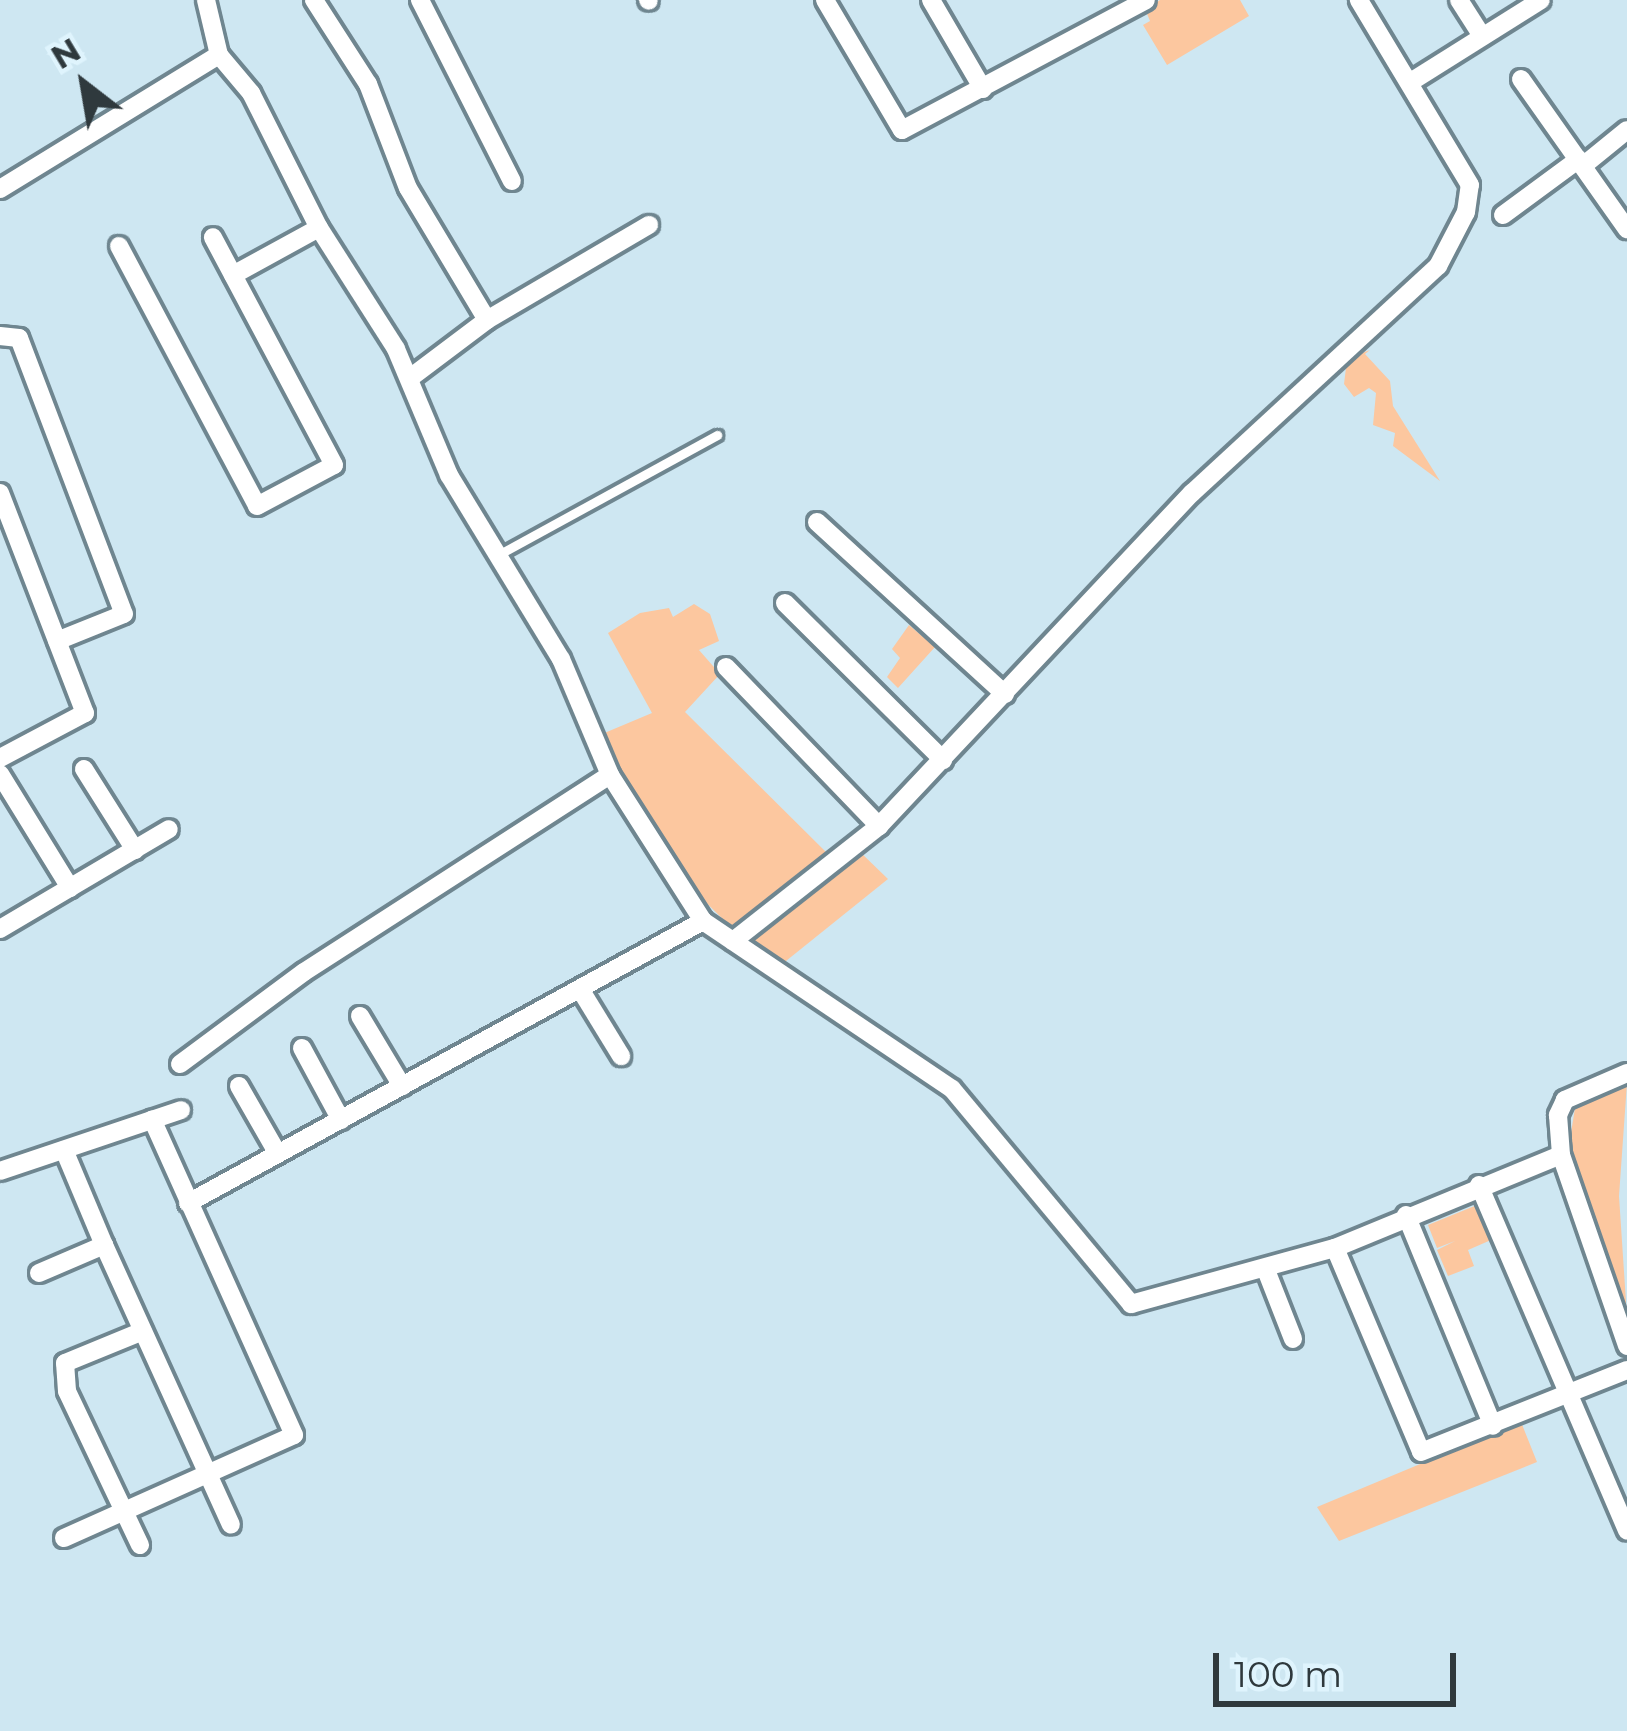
<!DOCTYPE html>
<html>
<head>
<meta charset="utf-8">
<style>
  body { margin:0 }
  #map { position:relative; width:1627px; height:1731px; overflow:hidden; background:#cee7f2; font-family:Montserrat,sans-serif }
  div>[style] { position:absolute }
  .green>* { inset:0; background:#fcc79f }
  .roads { filter:drop-shadow(3px 0 #6f8690) drop-shadow(-3px 0 #6f8690) drop-shadow(0 3px #6f8690) drop-shadow(0 -3px #6f8690) }
  .service>* { height:9px; margin:-4.5px; padding:0 4.5px; transform-origin:4.5px; border-radius:4.5px; background:#fff }
  .minor>* { height:18px; margin:-9px; padding:0 9px; transform-origin:9px; border-radius:9px; background:#fff }
  span { translate:-50% -50%; white-space:nowrap; text-align:center; line-height:1.15; -webkit-text-stroke:9px #dff4fd; paint-order:stroke }
  .north { position:absolute; left:24px; top:24px; width:120px; height:120px; -webkit-text-stroke:9px #dff4fd; paint-order:stroke; rotate:329deg; font-size:33px; font-weight:700; line-height:48px; text-align:center; color:#2f393d }
  .north::after { content:''; display:block; margin:auto; width:42px; height:54px; background:#2f393d; clip-path:polygon(50% 0,100% 100%,50% 72%,0 100%) }
  .scale { position:absolute; left:1213px; top:1653px; width:243px; height:54px; box-sizing:border-box; border:6px solid #2f393d; border-top:0; padding-left:15px; font-size:36px; line-height:42px; white-space:nowrap; color:#2f393d; -webkit-text-stroke:9px #dff4fd; paint-order:stroke }
</style>
</head>
<body>
<div id="map">
  <div class="green">
    <i style="clip-path:polygon(1160px 0,1240px 0,1249px 16px,1167px 65px,1143px 25px,1150px 21px,1145px 9px)"></i>
    <i style="clip-path:polygon(1370px 350px,1365px 354px,1390px 381px,1393px 406px,1440px 481px,1393px 446px,1395px 433px,1373px 425px,1376px 393px,1369px 388px,1354px 397px,1344px 384px,1346px 368px,1359px 354px)"></i>
    <i style="clip-path:polygon(694px 604px,710px 614px,719px 641px,699px 650px,720px 674px,685px 712px,831px 857px,736px 932px,669px 866px,602px 734px,652px 713px,608px 633px,640px 613px,669px 608px,673px 617px)"></i>
    <i style="clip-path:polygon(909px 625px,935px 647px,898px 688px,887px 677px,900px 658px,892px 649px)"></i>
    <i style="clip-path:polygon(857px 849px,888px 879px,781px 965px,745px 940px)"></i>
    <i style="clip-path:polygon(1627px 1083px,1619px 1196px,1627px 1317px,1567px 1158px,1575px 1108px)"></i>
    <i style="clip-path:polygon(1477px 1205px,1491px 1240px,1468px 1250px,1474px 1266px,1448px 1276px,1437px 1250px,1455px 1241px,1437px 1248px,1428px 1225px)"></i>
    <i style="clip-path:polygon(1521px 1422px,1537px 1462px,1339px 1541px,1317px 1507px)"></i>
  </div>
  <div class="roads">
    <div class="service">
      <i style="left:498px;top:555px;width:250px;rotate:-28.7deg"></i>
    </div>
    <div class="minor">
      <i style="left:314px;top:0;width:100px;rotate:57.3deg"></i>
      <i style="left:368px;top:84px;width:111px;rotate:69deg"></i>
      <i style="left:408px;top:188px;width:154px;rotate:59.1deg"></i>
      <i style="left:487px;top:320px;width:96px;rotate:143deg"></i>
      <i style="left:420px;top:0;width:203px;rotate:63.1deg"></i>
      <i style="left:648px;top:0;width:1px;rotate:45deg"></i>
      <i style="left:825px;top:0;width:151px;rotate:59.4deg"></i>
      <i style="left:902px;top:130px;width:276px;rotate:-28deg"></i>
      <i style="left:931px;top:0;width:103px;rotate:59.7deg"></i>
      <i style="left:1459px;top:0;width:43px;rotate:57.4deg"></i>
      <i style="left:219px;top:55px;width:50px;rotate:49.9deg"></i>
      <i style="left:251px;top:93px;width:151px;rotate:63.3deg"></i>
      <i style="left:319px;top:228px;width:143px;rotate:57.5deg"></i>
      <i style="left:396px;top:349px;width:137px;rotate:67.2deg"></i>
      <i style="left:449px;top:475px;width:215px;rotate:58.7deg"></i>
      <i style="left:561px;top:659px;width:126px;rotate:67.1deg"></i>
      <i style="left:1521px;top:79px;width:184px;rotate:54.8deg"></i>
      <i style="left:1412px;top:81px;width:152px;rotate:-32.1deg"></i>
      <i style="left:1584px;top:165px;width:55px;rotate:-39.1deg"></i>
      <i style="left:0;top:189px;width:257px;rotate:-31.5deg"></i>
      <i style="left:219px;top:55px;width:57px;rotate:-103.3deg"></i>
      <i style="left:1503px;top:215px;width:94px;rotate:-36.4deg"></i>
      <i style="left:119px;top:246px;width:294px;rotate:62deg"></i>
      <i style="left:257px;top:506px;width:87px;rotate:-28deg"></i>
      <i style="left:334px;top:465px;width:258px;rotate:-118deg"></i>
      <i style="left:233px;top:275px;width:98px;rotate:-28.7deg"></i>
      <i style="left:487px;top:320px;width:188px;rotate:-30.4deg"></i>
      <i style="left:0;top:336px;width:19px;rotate:6deg"></i>
      <i style="left:19px;top:338px;width:295px;rotate:69.2deg"></i>
      <i style="left:124px;top:614px;width:72px;rotate:158.1deg"></i>
      <i style="left:0;top:493px;width:236px;rotate:68.9deg"></i>
      <i style="left:85px;top:713px;width:96px;rotate:152.1deg"></i>
      <i style="left:817px;top:522px;width:255px;rotate:42.5deg"></i>
      <i style="left:785px;top:603px;width:223px;rotate:44.8deg"></i>
      <i style="left:726px;top:667px;width:221px;rotate:46.1deg"></i>
      <i style="left:879px;top:826px;width:457px;rotate:-46.8deg"></i>
      <i style="left:1192px;top:493px;width:335px;rotate:-42.7deg"></i>
      <i style="left:1438px;top:266px;width:61px;rotate:-62.6deg"></i>
      <i style="left:1466px;top:212px;width:27px;rotate:-82deg"></i>
      <i style="left:1470px;top:185px;width:216px;rotate:-121deg"></i>
      <i style="left:84px;top:769px;width:96px;rotate:57.8deg"></i>
      <i style="left:0;top:774px;width:134px;rotate:58.4deg"></i>
      <i style="left:0;top:929px;width:196px;rotate:-30.6deg"></i>
      <i style="left:733px;top:941px;width:186px;rotate:-38.2deg"></i>
      <i style="left:580px;top:989px;width:79px;rotate:58.5deg"></i>
      <i style="left:360px;top:1016px;width:82px;rotate:59deg"></i>
      <i style="left:302px;top:1048px;width:82px;rotate:61.6deg"></i>
      <i style="left:180px;top:1064px;width:154px;rotate:-36.6deg"></i>
      <i style="left:304px;top:972px;width:364px;rotate:-32.8deg"></i>
      <i style="left:610px;top:775px;width:173px;rotate:57.5deg"></i>
      <i style="left:703px;top:921px;width:300px;rotate:34deg"></i>
      <i style="left:952px;top:1089px;width:280px;rotate:50.2deg"></i>
      <i style="left:1131px;top:1304px;width:212px;rotate:-15.4deg"></i>
      <i style="left:1335px;top:1248px;width:244px;rotate:-22.4deg"></i>
      <i style="left:1627px;top:1073px;width:68px;rotate:156.5deg"></i>
      <i style="left:1565px;top:1100px;width:17px;rotate:115deg"></i>
      <i style="left:1558px;top:1115px;width:40px;rotate:85.7deg"></i>
      <i style="left:1561px;top:1155px;width:202px;rotate:70.9deg"></i>
      <i style="left:239px;top:1086px;width:78px;rotate:60.2deg"></i>
      <i style="left:0;top:1171px;width:191px;rotate:-18.6deg"></i>
      <i style="left:1479px;top:1185px;width:376px;rotate:66.8deg"></i>
      <i style="left:188px;top:1203px;width:587px;rotate:-28.7deg"></i>
      <i style="left:1406px;top:1215px;width:228px;rotate:67.6deg"></i>
      <i style="left:104px;top:1245px;width:307px;rotate:65.6deg"></i>
      <i style="left:1335px;top:1248px;width:221px;rotate:67.1deg"></i>
      <i style="left:1421px;top:1452px;width:222px;rotate:-21.7deg"></i>
      <i style="left:1266px;top:1270px;width:74px;rotate:68.6deg"></i>
      <i style="left:39px;top:1273px;width:71px;rotate:-23.3deg"></i>
      <i style="left:104px;top:1245px;width:103px;rotate:-112.8deg"></i>
      <i style="left:64px;top:1538px;width:252px;rotate:-24.1deg"></i>
      <i style="left:294px;top:1435px;width:346px;rotate:-114.2deg"></i>
      <i style="left:140px;top:1545px;width:170px;rotate:-115.4deg"></i>
      <i style="left:67px;top:1391px;width:28px;rotate:-94deg"></i>
      <i style="left:65px;top:1363px;width:84px;rotate:-22.3deg"></i>
    </div>
  </div>
  <div class="north">N</div>
  <div class="scale">100 m</div>
</div>
</body>
</html>
